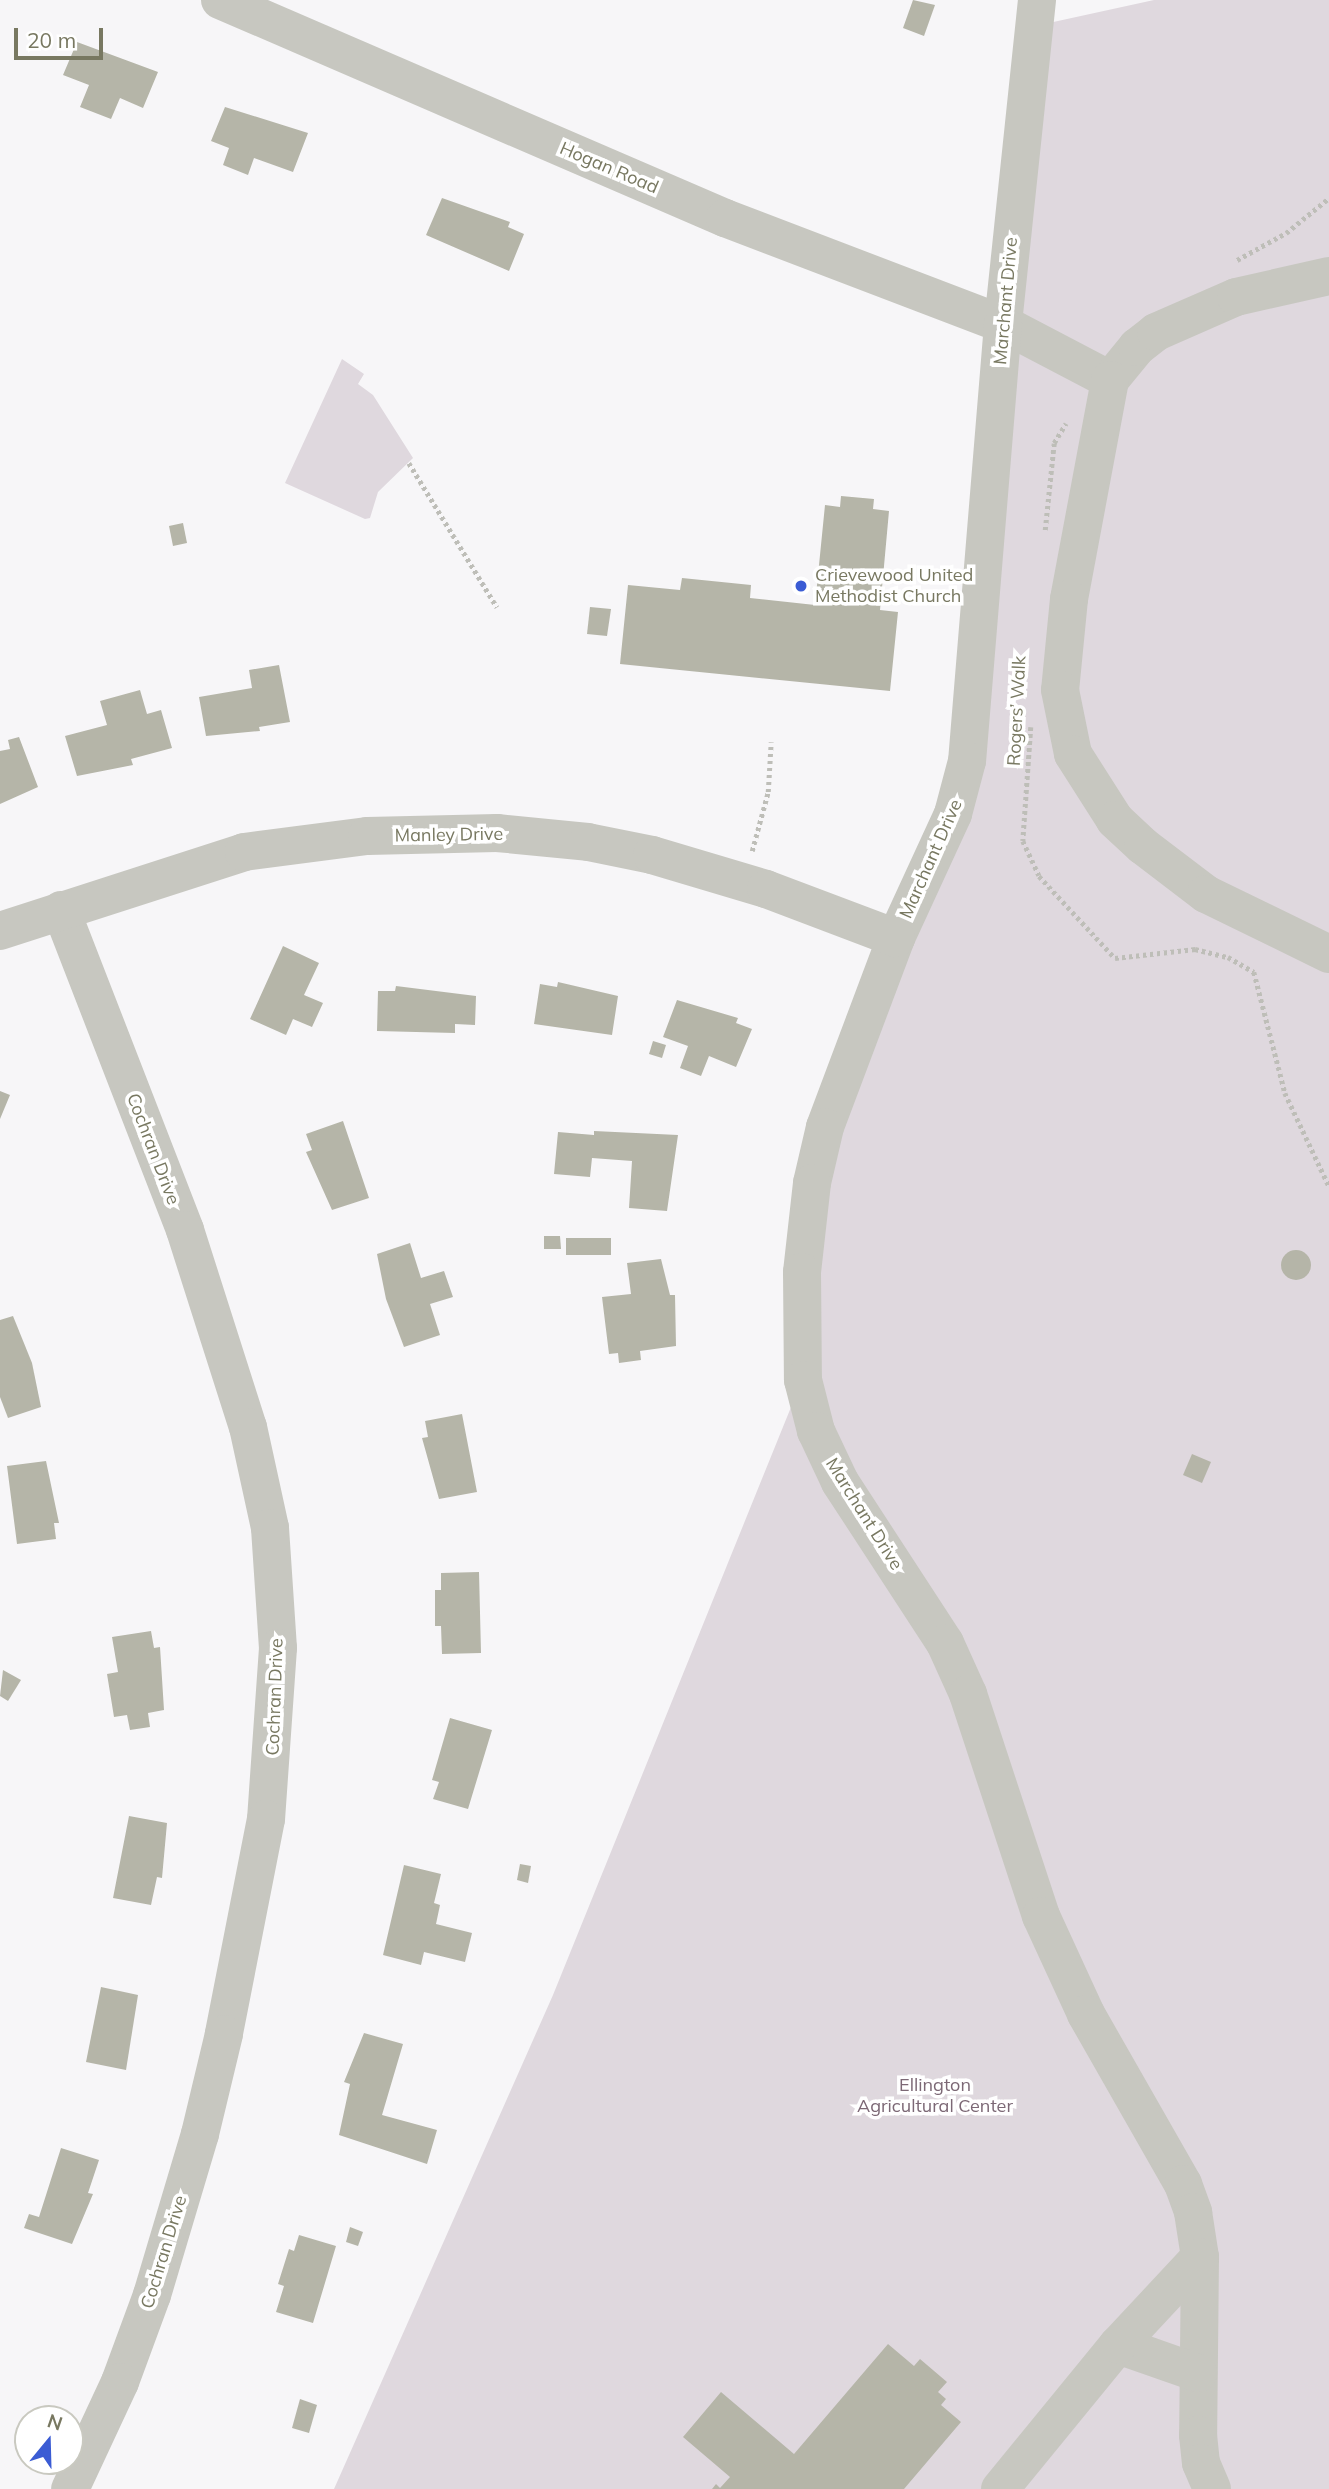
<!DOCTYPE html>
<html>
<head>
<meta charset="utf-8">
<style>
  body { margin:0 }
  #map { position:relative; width:1329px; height:2489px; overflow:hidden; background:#f7f6f8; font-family:Mulish,sans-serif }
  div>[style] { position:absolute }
  .green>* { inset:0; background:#dfd8de }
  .building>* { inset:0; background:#b5b5a8 }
  .round { border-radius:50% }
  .path>* { height:4.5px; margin-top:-2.25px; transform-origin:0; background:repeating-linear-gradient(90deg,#bebeb8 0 3.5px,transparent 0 7px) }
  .minor>* { height:38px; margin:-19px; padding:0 19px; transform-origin:19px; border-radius:19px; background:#c7c7c0 }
  .dots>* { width:19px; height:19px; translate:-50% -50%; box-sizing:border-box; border:4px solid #fff; border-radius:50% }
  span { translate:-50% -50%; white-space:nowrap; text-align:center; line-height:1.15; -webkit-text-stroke:7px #fff; paint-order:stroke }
  .street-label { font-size:18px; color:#787861 }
  .poi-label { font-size:18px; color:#787861 }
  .left { translate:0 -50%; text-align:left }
  .park-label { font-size:18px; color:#7c6875 }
  .north { position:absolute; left:14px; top:2405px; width:70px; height:70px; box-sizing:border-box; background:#fff; border:2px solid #c9c9c0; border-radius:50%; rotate:19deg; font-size:19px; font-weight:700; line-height:28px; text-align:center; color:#787861 }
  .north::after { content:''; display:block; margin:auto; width:24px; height:32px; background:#3b5cd4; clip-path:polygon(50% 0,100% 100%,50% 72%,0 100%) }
  .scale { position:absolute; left:14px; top:28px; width:89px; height:32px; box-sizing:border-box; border:4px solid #787861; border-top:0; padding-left:9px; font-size:21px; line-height:24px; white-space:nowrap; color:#787861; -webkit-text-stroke:5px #fff; paint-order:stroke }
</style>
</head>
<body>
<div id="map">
  <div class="green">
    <i style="clip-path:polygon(1154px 0,1329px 0,1329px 2489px,334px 2489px,553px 1995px,802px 1380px,812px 1183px,953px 814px,1035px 26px)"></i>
    <i style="clip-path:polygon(342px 359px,364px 374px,358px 384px,373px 395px,413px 458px,378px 492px,370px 518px,365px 519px,285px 483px)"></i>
  </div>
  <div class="building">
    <i style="clip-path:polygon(913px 0,935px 5px,924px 36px,903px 28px)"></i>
    <i style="clip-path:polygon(77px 42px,158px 72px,143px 108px,120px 98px,111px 119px,80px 107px,89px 85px,63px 75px)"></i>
    <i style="clip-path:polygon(225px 107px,308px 133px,293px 172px,254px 158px,248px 175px,223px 165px,229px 148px,211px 141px)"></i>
    <i style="clip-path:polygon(442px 198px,510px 222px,508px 227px,524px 234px,509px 271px,426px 235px)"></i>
    <i style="clip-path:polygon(841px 496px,874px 499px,873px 509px,889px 511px,880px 610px,898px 612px,890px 691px,620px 664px,628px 585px,680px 590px,682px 578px,751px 585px,750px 598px,815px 605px,825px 505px,840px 507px)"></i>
    <i style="clip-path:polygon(183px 523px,187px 543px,173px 546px,169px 526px)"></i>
    <i style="clip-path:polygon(590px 607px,611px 609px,607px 636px,587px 634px)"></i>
    <i style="clip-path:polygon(279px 665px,290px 722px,259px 727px,260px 731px,206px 736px,199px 697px,252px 688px,249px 670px)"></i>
    <i style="clip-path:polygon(140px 690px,147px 714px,161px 710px,172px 748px,131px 759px,133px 765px,77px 776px,65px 736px,107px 725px,100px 701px)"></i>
    <i style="clip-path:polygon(19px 737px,38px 787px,0 804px,0 751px,10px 749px,8px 740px)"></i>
    <i style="clip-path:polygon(283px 946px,319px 963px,304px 995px,323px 1003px,312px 1027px,293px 1019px,286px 1035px,250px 1019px)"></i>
    <i style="clip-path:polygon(558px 982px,618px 996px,612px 1035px,534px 1024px,540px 984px,557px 987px)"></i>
    <i style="clip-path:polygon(396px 986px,476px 996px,475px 1025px,455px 1024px,455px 1033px,377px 1031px,378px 991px,395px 991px)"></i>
    <i style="clip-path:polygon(677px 1000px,738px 1018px,736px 1023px,752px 1029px,736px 1067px,709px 1056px,701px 1076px,680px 1068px,688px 1046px,663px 1037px)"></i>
    <i style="clip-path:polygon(653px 1041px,666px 1045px,662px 1058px,649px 1054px)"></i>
    <i style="clip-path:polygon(0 1091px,10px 1095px,0 1119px)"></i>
    <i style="clip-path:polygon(343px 1121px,369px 1198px,332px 1210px,306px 1152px,312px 1150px,306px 1134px)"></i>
    <i style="clip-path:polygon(594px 1131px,678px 1135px,667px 1211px,629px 1208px,632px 1161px,592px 1158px,590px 1177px,554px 1174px,558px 1132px,594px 1135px)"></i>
    <i style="clip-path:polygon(544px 1236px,560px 1236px,561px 1249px,544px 1249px)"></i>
    <i style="clip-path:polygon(566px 1238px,611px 1238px,611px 1255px,566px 1255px)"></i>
    <i style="clip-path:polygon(410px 1243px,421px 1278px,444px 1271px,453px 1297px,430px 1304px,440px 1335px,404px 1347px,386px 1299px,377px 1254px)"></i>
    <i class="round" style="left:1281px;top:1250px;width:30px;height:30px"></i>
    <i style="clip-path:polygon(661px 1259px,670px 1295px,675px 1295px,676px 1346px,640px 1351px,641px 1360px,619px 1363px,618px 1353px,609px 1354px,602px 1297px,631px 1294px,627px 1263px)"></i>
    <i style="clip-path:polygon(13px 1316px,32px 1363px,41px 1407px,8px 1418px,0 1397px,0 1320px)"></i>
    <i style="clip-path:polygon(462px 1414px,477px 1492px,439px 1499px,422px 1438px,428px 1437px,425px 1421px)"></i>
    <i style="clip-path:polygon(1192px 1454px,1211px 1462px,1202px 1483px,1183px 1475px)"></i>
    <i style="clip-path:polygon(46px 1461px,59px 1523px,54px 1523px,56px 1539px,17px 1544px,7px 1466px)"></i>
    <i style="clip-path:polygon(479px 1572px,481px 1653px,442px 1654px,441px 1626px,435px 1626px,435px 1590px,441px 1590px,441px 1573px)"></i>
    <i style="clip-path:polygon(151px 1631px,154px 1648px,160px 1647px,164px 1710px,148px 1713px,150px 1727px,130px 1730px,127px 1715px,114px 1717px,107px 1674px,118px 1672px,112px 1637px)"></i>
    <i style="clip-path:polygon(3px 1670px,21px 1680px,8px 1701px,0 1696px)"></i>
    <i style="clip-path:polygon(450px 1718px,492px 1730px,468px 1809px,433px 1799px,439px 1782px,432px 1780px)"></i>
    <i style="clip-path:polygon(129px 1816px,167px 1823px,162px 1878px,157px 1877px,151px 1905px,113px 1898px)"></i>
    <i style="clip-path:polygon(520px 1864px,531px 1866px,528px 1883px,517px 1880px)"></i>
    <i style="clip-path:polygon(404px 1865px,441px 1874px,434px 1903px,440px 1905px,436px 1924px,472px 1933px,465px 1962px,424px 1952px,421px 1965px,383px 1955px)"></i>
    <i style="clip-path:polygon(101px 1987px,138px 1995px,126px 2070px,86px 2062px)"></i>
    <i style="clip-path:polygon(364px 2033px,403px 2044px,382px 2115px,437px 2130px,427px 2164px,339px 2135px,350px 2084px,344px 2082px)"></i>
    <i style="clip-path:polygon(61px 2148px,99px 2160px,88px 2193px,93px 2194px,72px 2244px,24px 2228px,29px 2214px,39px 2217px)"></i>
    <i style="clip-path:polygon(350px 2227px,363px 2232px,358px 2246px,346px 2242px)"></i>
    <i style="clip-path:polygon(299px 2235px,336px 2246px,313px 2323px,276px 2312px,284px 2286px,278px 2284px,289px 2249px,294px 2251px)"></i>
    <i style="clip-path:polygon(888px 2344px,914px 2366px,920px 2359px,947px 2382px,938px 2392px,946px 2399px,941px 2405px,961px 2422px,904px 2489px,712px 2489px,716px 2484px,720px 2488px,730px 2477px,683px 2437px,721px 2392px,794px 2454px)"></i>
    <i style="clip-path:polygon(300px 2399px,317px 2405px,309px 2433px,292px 2428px)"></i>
  </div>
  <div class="path">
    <i style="left:1237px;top:260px;width:56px;rotate:-28.9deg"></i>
    <i style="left:1286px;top:233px;width:55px;rotate:-39.1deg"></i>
    <i style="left:409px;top:463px;width:169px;rotate:58.6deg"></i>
    <i style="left:1045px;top:530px;width:87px;rotate:-84.1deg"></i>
    <i style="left:1054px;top:443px;width:23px;rotate:-59deg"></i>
    <i style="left:1031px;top:727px;width:114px;rotate:94deg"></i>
    <i style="left:1023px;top:841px;width:38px;rotate:65deg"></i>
    <i style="left:1039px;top:876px;width:112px;rotate:47.2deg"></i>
    <i style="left:1115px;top:958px;width:81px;rotate:-6.4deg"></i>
    <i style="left:1195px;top:949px;width:34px;rotate:14deg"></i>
    <i style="left:1228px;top:957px;width:30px;rotate:30deg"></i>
    <i style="left:1254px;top:972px;width:125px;rotate:75.6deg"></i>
    <i style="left:1285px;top:1093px;width:103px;rotate:64.7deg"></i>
    <i style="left:752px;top:851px;width:61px;rotate:-74.8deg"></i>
    <i style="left:768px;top:792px;width:50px;rotate:-86.6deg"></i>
  </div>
  <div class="minor">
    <i style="left:220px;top:0;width:550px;rotate:23.35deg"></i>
    <i style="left:725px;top:218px;width:298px;rotate:20.9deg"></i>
    <i style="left:1003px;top:324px;width:121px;rotate:27.6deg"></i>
    <i style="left:1110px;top:380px;width:43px;rotate:-50.7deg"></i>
    <i style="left:1137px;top:347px;width:24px;rotate:-38deg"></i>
    <i style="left:1156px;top:332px;width:87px;rotate:-23.6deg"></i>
    <i style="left:1236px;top:297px;width:95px;rotate:-12.7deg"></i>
    <i style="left:1037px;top:0;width:326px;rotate:96deg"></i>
    <i style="left:1003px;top:324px;width:438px;rotate:94.7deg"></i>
    <i style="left:967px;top:761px;width:55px;rotate:104.8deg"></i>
    <i style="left:953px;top:814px;width:136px;rotate:114.7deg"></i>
    <i style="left:896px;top:938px;width:202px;rotate:110.6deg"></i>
    <i style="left:825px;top:1127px;width:57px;rotate:103.1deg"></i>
    <i style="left:812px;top:1183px;width:90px;rotate:96.4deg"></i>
    <i style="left:802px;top:1272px;width:108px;rotate:89.5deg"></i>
    <i style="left:803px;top:1380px;width:53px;rotate:75.7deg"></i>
    <i style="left:816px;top:1431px;width:56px;rotate:64.8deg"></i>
    <i style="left:840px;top:1482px;width:192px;rotate:56.9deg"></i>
    <i style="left:945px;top:1643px;width:56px;rotate:65.7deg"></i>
    <i style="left:968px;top:1694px;width:234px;rotate:71.8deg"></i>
    <i style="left:1041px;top:1916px;width:108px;rotate:65.3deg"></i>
    <i style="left:1086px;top:2014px;width:196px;rotate:60.3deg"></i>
    <i style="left:1183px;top:2184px;width:30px;rotate:70deg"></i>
    <i style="left:1193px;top:2212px;width:46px;rotate:81.2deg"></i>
    <i style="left:1200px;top:2257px;width:178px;rotate:90.6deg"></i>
    <i style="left:1198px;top:2435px;width:28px;rotate:84deg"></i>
    <i style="left:1201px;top:2463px;width:28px;rotate:67deg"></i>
    <i style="left:1110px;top:380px;width:223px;rotate:100.6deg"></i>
    <i style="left:1069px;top:599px;width:91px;rotate:95.6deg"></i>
    <i style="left:1060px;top:690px;width:65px;rotate:78.5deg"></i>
    <i style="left:1073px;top:754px;width:78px;rotate:57.5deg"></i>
    <i style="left:1115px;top:820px;width:38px;rotate:43deg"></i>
    <i style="left:1143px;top:846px;width:79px;rotate:37.3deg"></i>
    <i style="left:1206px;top:894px;width:137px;rotate:26deg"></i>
    <i style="left:61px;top:910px;width:343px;rotate:68.8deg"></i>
    <i style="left:185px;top:1230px;width:207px;rotate:72.3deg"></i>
    <i style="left:248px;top:1427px;width:103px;rotate:77.7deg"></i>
    <i style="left:270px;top:1528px;width:120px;rotate:86.2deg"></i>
    <i style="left:278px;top:1648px;width:171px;rotate:94deg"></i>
    <i style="left:266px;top:1819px;width:219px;rotate:101.1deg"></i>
    <i style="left:224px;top:2034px;width:103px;rotate:103.5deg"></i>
    <i style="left:200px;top:2134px;width:168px;rotate:106.6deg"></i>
    <i style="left:152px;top:2295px;width:93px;rotate:110.2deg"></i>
    <i style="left:120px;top:2382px;width:118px;rotate:115deg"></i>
    <i style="left:0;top:931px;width:256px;rotate:-17.9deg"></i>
    <i style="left:244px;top:852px;width:124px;rotate:-7.4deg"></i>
    <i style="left:367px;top:836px;width:130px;rotate:-1.3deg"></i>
    <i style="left:497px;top:833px;width:91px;rotate:5.6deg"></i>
    <i style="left:588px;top:842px;width:65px;rotate:11.5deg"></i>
    <i style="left:652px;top:855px;width:119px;rotate:16.6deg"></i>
    <i style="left:766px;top:889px;width:139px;rotate:20.7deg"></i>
    <i style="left:1118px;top:2345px;width:85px;rotate:19.3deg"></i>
    <i style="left:1000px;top:2489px;width:186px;rotate:-50.7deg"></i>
    <i style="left:1118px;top:2345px;width:120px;rotate:-47deg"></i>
  </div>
  <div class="dots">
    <i style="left:801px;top:586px;background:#3b5cd4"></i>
  </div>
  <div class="street-label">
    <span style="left:609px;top:168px;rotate:23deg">Hogan Road</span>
    <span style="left:1006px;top:301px;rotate:-85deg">Marchant Drive</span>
    <span style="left:1017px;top:711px;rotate:-87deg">Rogers’ Walk</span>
    <span style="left:449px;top:835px;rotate:-1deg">Manley Drive</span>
    <span style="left:931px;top:859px;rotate:-66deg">Marchant Drive</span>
    <span style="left:153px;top:1149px;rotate:69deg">Cochran Drive</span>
    <span style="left:864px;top:1514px;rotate:58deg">Marchant Drive</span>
    <span style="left:275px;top:1697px;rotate:-88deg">Cochran Drive</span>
    <span style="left:164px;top:2252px;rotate:-73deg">Cochran Drive</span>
  </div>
  <div class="poi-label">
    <span class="left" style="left:815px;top:586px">Crievewood United<br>Methodist Church</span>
  </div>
  <div class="park-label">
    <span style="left:935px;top:2096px">Ellington<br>Agricultural Center</span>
  </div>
  <div class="north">N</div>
  <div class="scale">20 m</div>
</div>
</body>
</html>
